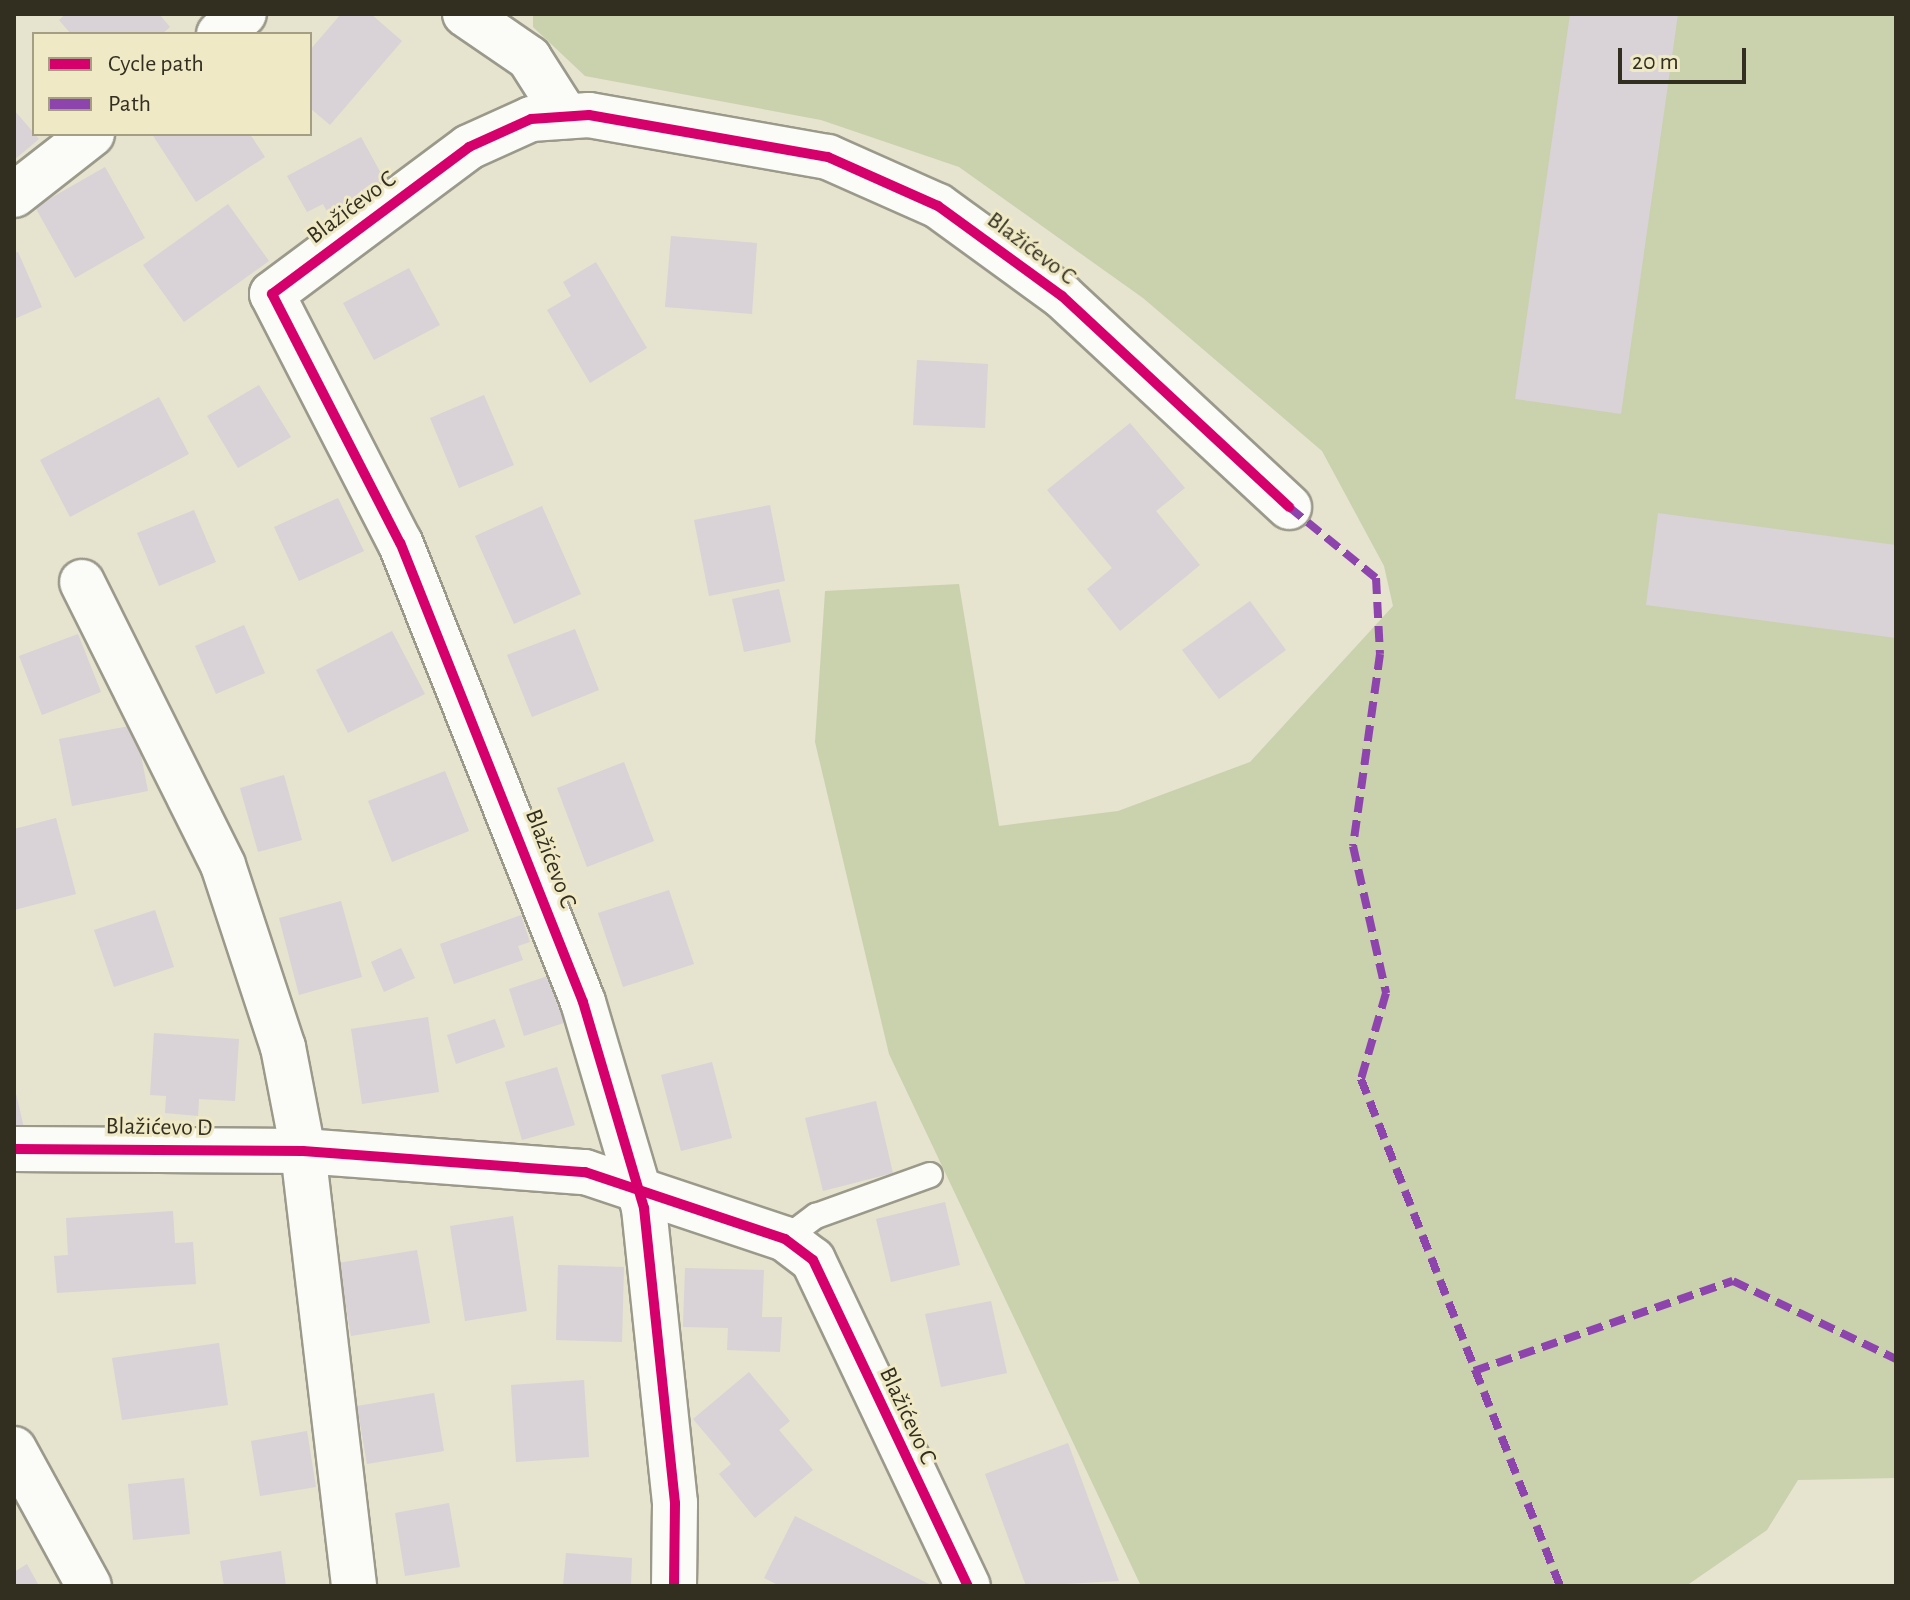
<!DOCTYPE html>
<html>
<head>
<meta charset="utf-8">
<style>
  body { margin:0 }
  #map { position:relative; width:1910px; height:1600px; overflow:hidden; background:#e6e3cf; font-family:"Alegreya Sans",sans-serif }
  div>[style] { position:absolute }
  .green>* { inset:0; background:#c9d2ad }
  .building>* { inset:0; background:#d9d2d6 }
  .roads { filter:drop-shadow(2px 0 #9b998a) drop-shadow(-2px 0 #9b998a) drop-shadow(0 2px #9b998a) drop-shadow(0 -2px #9b998a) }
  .service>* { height:24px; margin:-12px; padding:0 12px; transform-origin:12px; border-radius:12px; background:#fbfbf8 }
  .minor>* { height:44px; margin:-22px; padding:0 22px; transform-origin:22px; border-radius:22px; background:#fbfbf8 }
  .quiet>* { height:8px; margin-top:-4px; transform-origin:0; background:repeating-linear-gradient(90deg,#8e44ad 0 16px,transparent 0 24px) }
  .cycleway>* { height:10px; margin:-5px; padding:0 5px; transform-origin:5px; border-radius:5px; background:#d6006c }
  span { translate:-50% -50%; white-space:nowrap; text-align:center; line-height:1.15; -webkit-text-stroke:6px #f0e9c5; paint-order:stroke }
  .street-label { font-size:24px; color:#322f21 }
  .frame { position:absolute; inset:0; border:16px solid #322f21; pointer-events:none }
  .legend { position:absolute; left:32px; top:32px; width:280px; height:104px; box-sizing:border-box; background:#f0e9c5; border:2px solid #a49f83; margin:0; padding:10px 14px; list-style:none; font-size:24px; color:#322f21 }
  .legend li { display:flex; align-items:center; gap:16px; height:40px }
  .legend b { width:40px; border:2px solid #a49f83 }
  .scale { position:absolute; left:1618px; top:48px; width:128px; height:36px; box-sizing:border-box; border:4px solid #322f21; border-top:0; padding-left:10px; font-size:24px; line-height:28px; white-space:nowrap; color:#322f21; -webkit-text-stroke:6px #f0e9c5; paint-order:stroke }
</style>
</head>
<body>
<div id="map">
  <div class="green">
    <i style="clip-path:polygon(533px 14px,1896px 14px,1896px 1478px,1798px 1480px,1767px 1530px,1686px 1586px,1141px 1586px,889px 1054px,815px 742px,825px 591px,959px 584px,999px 826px,1118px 811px,1250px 762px,1393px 606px,1384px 566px,1322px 451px,1143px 298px,959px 167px,821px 120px,585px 76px,533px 27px)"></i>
  </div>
  <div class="building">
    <i style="clip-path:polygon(66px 14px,159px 14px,170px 27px,162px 34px,71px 34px,59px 20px)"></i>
    <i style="clip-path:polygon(341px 14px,371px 14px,402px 41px,330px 125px,310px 108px,310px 50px)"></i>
    <i style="clip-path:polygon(1570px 14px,1678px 14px,1621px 414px,1515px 399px)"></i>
    <i style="clip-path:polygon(14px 110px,39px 139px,14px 160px)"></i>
    <i style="clip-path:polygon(152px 134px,250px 134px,265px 157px,196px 202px)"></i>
    <i style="clip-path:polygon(361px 137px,388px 186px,330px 217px,323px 204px,307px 212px,287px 176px)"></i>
    <i style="clip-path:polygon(105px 167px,145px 238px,75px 278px,35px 207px)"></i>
    <i style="clip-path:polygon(228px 204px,269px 261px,184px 322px,143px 265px)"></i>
    <i style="clip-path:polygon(671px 236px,757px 243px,752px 314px,665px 307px)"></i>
    <i style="clip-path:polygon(18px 252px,42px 307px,14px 319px,14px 253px)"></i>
    <i style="clip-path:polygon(596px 262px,647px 348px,590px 383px,547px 310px,571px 296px,563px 282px)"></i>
    <i style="clip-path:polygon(409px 268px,440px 325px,374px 360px,343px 303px)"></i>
    <i style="clip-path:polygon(917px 360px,988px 364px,985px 428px,913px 425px)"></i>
    <i style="clip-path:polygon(259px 385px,291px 437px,238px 468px,207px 416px)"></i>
    <i style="clip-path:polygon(484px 395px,514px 465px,459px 488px,430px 418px)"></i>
    <i style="clip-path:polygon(159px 397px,189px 454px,70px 517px,40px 460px)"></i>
    <i style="clip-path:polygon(1130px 423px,1185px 488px,1156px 511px,1200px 565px,1120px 631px,1087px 589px,1112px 568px,1047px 490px)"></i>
    <i style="clip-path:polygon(338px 498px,364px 551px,299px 581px,274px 527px)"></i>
    <i style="clip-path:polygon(770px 505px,785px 581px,709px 596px,694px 520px)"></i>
    <i style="clip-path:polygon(542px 506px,581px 594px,514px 624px,475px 536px)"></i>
    <i style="clip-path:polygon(194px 510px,216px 562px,159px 586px,137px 533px)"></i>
    <i style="clip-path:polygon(1658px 513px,1896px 545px,1896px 638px,1646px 605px)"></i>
    <i style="clip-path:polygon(779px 589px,791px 642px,744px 652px,732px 599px)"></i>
    <i style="clip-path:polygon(1250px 601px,1286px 650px,1219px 699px,1182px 650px)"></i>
    <i style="clip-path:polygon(244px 625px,265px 673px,216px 694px,195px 646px)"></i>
    <i style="clip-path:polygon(575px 629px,599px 690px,532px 717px,507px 655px)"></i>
    <i style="clip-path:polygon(392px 631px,425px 694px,348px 733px,316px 670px)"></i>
    <i style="clip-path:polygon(78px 634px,101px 692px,42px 715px,19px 656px)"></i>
    <i style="clip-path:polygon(135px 725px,148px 791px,72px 806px,59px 739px)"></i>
    <i style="clip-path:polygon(624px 762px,654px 841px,587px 867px,557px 788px)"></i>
    <i style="clip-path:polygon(445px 771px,469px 831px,392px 862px,368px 801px)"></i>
    <i style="clip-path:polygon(284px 775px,302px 840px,258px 852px,240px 788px)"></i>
    <i style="clip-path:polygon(56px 818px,76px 894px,14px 910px,14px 829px)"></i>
    <i style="clip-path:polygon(669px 890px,694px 964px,623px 987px,598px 913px)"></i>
    <i style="clip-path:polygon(341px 901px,362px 977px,299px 995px,279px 918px)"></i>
    <i style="clip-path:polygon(155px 910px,174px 967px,114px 987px,94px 930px)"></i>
    <i style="clip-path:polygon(521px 915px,530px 942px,518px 946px,523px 960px,454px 984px,440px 944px)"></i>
    <i style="clip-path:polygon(401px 948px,415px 978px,384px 992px,371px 962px)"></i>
    <i style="clip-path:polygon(557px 973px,573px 1020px,524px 1036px,509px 989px)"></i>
    <i style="clip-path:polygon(428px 1017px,439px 1092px,362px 1104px,351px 1029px)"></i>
    <i style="clip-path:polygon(495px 1019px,505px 1047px,456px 1064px,447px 1035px)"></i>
    <i style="clip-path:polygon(154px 1033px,239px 1039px,235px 1101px,199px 1099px,198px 1116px,165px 1113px,166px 1096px,150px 1095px)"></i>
    <i style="clip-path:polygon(712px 1062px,732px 1138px,681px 1151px,661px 1075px)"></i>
    <i style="clip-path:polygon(557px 1067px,575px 1125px,522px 1140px,505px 1082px)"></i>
    <i style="clip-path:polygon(14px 1085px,24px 1128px,14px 1129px)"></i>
    <i style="clip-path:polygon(876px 1101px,893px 1173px,823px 1191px,805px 1118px)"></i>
    <i style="clip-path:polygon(945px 1202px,960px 1265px,891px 1282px,876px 1219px)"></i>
    <i style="clip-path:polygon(173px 1211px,175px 1243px,193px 1242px,196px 1284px,57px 1293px,54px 1256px,68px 1255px,66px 1218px)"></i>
    <i style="clip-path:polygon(513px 1216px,527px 1311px,465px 1321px,450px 1226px)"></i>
    <i style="clip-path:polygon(417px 1250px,430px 1323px,351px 1336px,338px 1263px)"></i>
    <i style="clip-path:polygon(558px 1265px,624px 1267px,622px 1342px,556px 1340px)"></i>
    <i style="clip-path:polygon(685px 1268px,764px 1270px,762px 1317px,782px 1317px,780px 1352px,727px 1350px,728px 1328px,683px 1327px)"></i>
    <i style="clip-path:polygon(991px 1301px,1007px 1373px,941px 1387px,925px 1314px)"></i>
    <i style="clip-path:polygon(219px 1343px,228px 1405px,122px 1420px,112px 1358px)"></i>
    <i style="clip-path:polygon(749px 1372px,790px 1421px,779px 1430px,813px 1470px,755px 1518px,719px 1474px,731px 1464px,693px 1419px)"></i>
    <i style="clip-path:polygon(584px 1380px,589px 1457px,516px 1462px,511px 1385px)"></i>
    <i style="clip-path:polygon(434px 1393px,444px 1451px,367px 1464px,357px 1406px)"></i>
    <i style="clip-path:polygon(307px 1431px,316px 1487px,260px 1496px,251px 1441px)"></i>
    <i style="clip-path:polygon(1068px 1443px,1119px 1581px,1026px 1586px,985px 1474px)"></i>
    <i style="clip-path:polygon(184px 1478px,190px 1534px,133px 1540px,128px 1484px)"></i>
    <i style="clip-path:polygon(449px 1503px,460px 1567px,405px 1576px,395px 1513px)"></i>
    <i style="clip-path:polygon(795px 1516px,915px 1577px,933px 1586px,780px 1586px,764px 1578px)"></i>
    <i style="clip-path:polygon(281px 1551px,286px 1586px,224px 1586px,220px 1561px)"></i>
    <i style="clip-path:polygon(566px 1553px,632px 1558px,631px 1586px,563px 1586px)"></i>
    <i style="clip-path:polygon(27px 1564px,39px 1586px,14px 1586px,14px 1572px)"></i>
  </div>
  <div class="roads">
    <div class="service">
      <i style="left:785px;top:1239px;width:39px;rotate:-37deg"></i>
      <i style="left:816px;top:1216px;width:121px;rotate:-19.8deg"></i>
    </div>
    <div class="minor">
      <i style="left:465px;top:14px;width:78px;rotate:34.5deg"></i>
      <i style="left:529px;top:58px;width:69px;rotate:57.5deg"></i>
      <i style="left:219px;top:34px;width:32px;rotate:-39deg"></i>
      <i style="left:14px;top:195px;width:99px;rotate:-38deg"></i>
      <i style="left:82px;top:582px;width:316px;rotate:63.5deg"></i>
      <i style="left:223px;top:865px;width:192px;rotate:71.8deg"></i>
      <i style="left:283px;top:1047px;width:106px;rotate:79.1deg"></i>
      <i style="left:303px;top:1151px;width:438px;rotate:83.3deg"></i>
      <i style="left:14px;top:1149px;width:289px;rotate:0.4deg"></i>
      <i style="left:303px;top:1151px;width:283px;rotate:4.3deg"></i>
      <i style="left:585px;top:1172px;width:211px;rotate:18.5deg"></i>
      <i style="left:785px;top:1239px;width:35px;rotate:37deg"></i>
      <i style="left:813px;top:1260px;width:361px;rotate:64.6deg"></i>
      <i style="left:14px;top:1449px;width:156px;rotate:61.3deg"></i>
      <i style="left:674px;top:1586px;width:83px;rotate:-89.3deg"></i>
      <i style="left:675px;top:1503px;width:297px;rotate:-96deg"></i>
      <i style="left:644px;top:1208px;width:215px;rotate:-106.5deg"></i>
      <i style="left:583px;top:1002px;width:494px;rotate:-111.7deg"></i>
      <i style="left:400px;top:543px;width:280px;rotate:-117.2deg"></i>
      <i style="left:272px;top:294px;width:246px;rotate:-36.7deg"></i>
      <i style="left:469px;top:147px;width:68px;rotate:-24.3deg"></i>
      <i style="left:531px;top:119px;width:58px;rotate:-3.9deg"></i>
      <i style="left:589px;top:115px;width:243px;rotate:10deg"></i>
      <i style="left:828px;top:157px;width:120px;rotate:24deg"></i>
      <i style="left:938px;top:206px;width:153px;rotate:36deg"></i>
      <i style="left:1062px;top:296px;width:310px;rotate:42.9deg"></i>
    </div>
  </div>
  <div class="quiet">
    <i style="left:1289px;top:507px;width:112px;rotate:39.2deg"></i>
    <i style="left:1376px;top:578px;width:76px;rotate:87deg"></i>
    <i style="left:1380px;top:654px;width:194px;rotate:98deg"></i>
    <i style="left:1353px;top:846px;width:151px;rotate:77.3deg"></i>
    <i style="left:1386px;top:993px;width:90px;rotate:106.2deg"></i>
    <i style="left:1361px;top:1079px;width:545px;rotate:68.57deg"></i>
    <i style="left:1474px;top:1371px;width:274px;rotate:-19.2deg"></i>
    <i style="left:1733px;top:1281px;width:181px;rotate:25.6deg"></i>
  </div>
  <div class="cycleway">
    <i style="left:14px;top:1149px;width:289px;rotate:0.4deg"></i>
    <i style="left:303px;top:1151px;width:283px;rotate:4.3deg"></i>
    <i style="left:585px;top:1172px;width:211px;rotate:18.5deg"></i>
    <i style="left:785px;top:1239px;width:35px;rotate:37deg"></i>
    <i style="left:813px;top:1260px;width:361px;rotate:64.6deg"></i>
    <i style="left:674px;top:1586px;width:83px;rotate:-89.3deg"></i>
    <i style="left:675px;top:1503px;width:297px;rotate:-96deg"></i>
    <i style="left:644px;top:1208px;width:215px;rotate:-106.5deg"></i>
    <i style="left:583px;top:1002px;width:494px;rotate:-111.7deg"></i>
    <i style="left:400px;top:543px;width:280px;rotate:-117.2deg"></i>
    <i style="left:272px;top:294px;width:246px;rotate:-36.7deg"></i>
    <i style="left:469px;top:147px;width:68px;rotate:-24.3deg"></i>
    <i style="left:531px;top:119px;width:58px;rotate:-3.9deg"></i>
    <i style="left:589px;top:115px;width:243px;rotate:10deg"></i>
    <i style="left:828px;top:157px;width:120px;rotate:24deg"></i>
    <i style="left:938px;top:206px;width:153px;rotate:36deg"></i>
    <i style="left:1062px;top:296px;width:310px;rotate:42.9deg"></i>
  </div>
  <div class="street-label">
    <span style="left:352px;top:208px;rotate:-37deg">Blažićevo C</span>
    <span style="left:1031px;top:249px;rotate:37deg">Blažićevo C</span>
    <span style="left:550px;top:859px;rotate:69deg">Blažićevo C</span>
    <span style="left:159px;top:1128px;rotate:1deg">Blažićevo D</span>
    <span style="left:907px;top:1416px;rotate:65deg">Blažićevo C</span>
  </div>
  <div class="frame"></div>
  <ul class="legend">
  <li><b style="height:10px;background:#d6006c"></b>Cycle path</li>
  <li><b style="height:10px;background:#8e44ad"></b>Path</li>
  </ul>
  <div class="scale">20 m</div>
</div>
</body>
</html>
